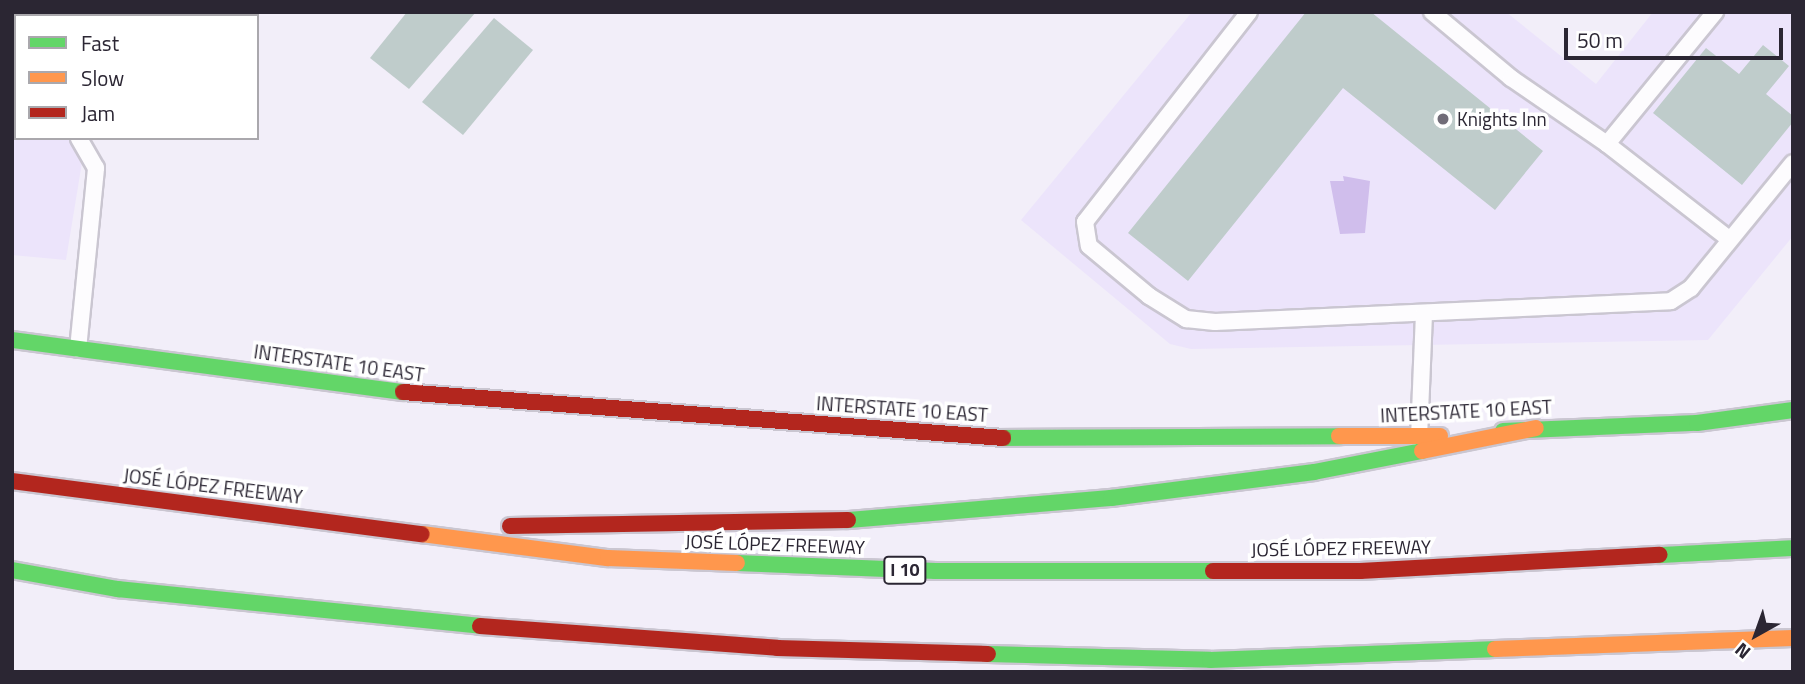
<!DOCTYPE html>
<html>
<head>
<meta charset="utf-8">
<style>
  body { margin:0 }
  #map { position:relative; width:1805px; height:684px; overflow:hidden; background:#f2eef9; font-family:"Titillium Web",sans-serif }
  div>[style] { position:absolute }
  .built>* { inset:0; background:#ece4fb }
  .water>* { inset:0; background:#d0beec }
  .building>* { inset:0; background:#bfcccb }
  .roads { filter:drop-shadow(2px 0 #cac6d1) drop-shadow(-2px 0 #cac6d1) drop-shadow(0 2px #cac6d1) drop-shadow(0 -2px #cac6d1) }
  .lane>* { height:16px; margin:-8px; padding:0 8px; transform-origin:8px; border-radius:8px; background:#fdfcfe }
  .fast>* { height:16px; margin:-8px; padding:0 8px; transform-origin:8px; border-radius:8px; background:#63d668 }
  .slow>* { height:16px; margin:-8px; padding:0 8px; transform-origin:8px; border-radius:8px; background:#ff974d }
  .jam>* { height:16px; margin:-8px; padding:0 8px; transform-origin:8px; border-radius:8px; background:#b3261e }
  .dots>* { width:19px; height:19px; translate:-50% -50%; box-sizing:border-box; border:4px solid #fff; border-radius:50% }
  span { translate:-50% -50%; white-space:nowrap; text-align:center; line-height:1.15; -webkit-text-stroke:7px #fff; paint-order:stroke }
  .shield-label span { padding:2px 5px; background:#fff; border:2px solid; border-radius:5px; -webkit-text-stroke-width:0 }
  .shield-label { font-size:18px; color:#2b2633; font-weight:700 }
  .poi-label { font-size:19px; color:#2b2633 }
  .left { translate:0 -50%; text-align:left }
  .street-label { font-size:19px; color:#2b2633 }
  .frame { position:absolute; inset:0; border:14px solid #2b2633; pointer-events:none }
  .legend { position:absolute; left:14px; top:14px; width:245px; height:126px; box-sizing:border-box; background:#fff; border:2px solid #aaa8ad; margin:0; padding:9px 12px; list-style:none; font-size:21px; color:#2b2633 }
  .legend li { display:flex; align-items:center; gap:14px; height:35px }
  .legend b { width:35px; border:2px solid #aaa8ad }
  .north { position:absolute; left:1721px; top:600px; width:70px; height:70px; -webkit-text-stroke:5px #fff; paint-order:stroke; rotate:220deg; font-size:19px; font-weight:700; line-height:28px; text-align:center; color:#2b2633 }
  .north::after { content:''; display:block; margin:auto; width:24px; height:32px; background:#2b2633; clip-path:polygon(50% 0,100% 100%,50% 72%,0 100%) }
  .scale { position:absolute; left:1564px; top:28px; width:219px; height:32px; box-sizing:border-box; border:4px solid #2b2633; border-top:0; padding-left:9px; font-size:21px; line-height:24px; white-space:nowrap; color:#2b2633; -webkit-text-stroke:5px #fff; paint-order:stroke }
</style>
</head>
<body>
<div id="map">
  <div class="built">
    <i style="clip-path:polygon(12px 12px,70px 12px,71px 16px,16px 16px,16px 138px,86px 138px,66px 260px,12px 255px)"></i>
    <i style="clip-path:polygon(1192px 12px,1506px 12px,1596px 84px,1653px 12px,1793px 12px,1793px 236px,1708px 340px,1191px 349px,1170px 344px,1021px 220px)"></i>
  </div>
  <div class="water">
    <i style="clip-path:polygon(1343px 176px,1370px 181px,1365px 233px,1340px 234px,1330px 181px,1344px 181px)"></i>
  </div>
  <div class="building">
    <i style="clip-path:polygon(407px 12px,476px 12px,409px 89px,370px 58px)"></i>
    <i style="clip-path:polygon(1306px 12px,1371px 12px,1543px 151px,1495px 210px,1343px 88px,1188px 281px,1128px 233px)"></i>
    <i style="clip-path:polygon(494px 18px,533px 50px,463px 135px,422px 102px)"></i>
    <i style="clip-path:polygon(1763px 45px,1789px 66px,1766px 94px,1793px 116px,1793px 122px,1742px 185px,1653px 113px,1706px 48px,1739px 74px)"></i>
  </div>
  <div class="roads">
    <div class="lane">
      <i style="left:1249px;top:12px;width:266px;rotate:128deg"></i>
      <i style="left:1085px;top:222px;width:24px;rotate:81deg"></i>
      <i style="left:1089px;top:246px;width:78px;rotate:39.8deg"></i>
      <i style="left:1149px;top:296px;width:44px;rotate:31.9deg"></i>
      <i style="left:1186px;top:319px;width:29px;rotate:6deg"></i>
      <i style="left:1215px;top:322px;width:456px;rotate:-2.6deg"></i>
      <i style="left:1671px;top:301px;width:24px;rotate:-33deg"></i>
      <i style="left:1691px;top:288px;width:161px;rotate:-50.8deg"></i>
      <i style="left:1432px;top:12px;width:103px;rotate:39.9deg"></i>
      <i style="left:1511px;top:78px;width:116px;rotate:34.5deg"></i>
      <i style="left:1607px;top:144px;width:155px;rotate:37.9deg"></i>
      <i style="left:12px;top:108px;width:4px;rotate:14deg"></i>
      <i style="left:1607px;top:144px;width:171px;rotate:-50.7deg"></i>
      <i style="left:78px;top:349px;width:182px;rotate:-84.3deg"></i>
      <i style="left:96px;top:168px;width:34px;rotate:-120deg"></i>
      <i style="left:1419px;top:438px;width:124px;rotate:-87.7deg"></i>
    </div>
    <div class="fast">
      <i style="left:12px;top:340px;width:394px;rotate:7.6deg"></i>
      <i style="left:1503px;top:431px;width:194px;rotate:-2.4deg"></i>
      <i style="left:1697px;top:423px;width:97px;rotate:-7.7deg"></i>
      <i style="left:1003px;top:438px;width:336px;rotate:-0.3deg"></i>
      <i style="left:848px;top:520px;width:264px;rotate:-4.8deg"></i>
      <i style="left:1111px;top:498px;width:205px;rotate:-7.3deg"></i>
      <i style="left:1314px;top:472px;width:110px;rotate:-11deg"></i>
      <i style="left:1660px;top:555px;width:133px;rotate:-3deg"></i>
      <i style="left:737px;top:563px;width:199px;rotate:2.3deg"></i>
      <i style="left:936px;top:571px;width:277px"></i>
      <i style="left:12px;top:570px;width:108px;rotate:10.2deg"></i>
      <i style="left:118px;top:589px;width:364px;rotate:5.8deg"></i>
      <i style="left:988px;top:654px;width:222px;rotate:1.5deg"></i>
      <i style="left:1210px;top:660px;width:285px;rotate:-2.2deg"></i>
    </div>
    <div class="slow">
      <i style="left:1339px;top:436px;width:101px"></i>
      <i style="left:1422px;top:451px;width:116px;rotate:-11.4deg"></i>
      <i style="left:422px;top:534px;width:188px;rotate:7.4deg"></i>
      <i style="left:608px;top:558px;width:129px;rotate:2.2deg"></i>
      <i style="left:1495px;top:649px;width:298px;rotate:-2.1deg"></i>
    </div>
    <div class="jam">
      <i style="left:403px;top:392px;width:602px;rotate:4.38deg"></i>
      <i style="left:12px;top:481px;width:413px;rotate:7.4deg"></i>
      <i style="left:510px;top:526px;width:338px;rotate:-1deg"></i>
      <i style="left:1213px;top:571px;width:147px"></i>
      <i style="left:1360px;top:571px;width:300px;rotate:-3.1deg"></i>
      <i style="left:480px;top:626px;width:298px;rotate:4.2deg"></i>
      <i style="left:777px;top:648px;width:211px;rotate:1.6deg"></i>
    </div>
  </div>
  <div class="dots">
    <i style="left:1443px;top:119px;background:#716c78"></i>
  </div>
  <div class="shield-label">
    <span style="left:905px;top:570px">I 10</span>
  </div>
  <div class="poi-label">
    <span class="left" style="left:1457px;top:119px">Knights Inn</span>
  </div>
  <div class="street-label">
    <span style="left:339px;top:363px;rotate:8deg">INTERSTATE 10 EAST</span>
    <span style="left:902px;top:409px;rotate:4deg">INTERSTATE 10 EAST</span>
    <span style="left:1466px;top:411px;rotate:-3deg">INTERSTATE 10 EAST</span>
    <span style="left:213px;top:486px;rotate:7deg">JOSÉ LÓPEZ FREEWAY</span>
    <span style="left:775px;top:544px;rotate:2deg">JOSÉ LÓPEZ FREEWAY</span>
    <span style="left:1341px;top:548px;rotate:-1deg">JOSÉ LÓPEZ FREEWAY</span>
  </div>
  <div class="frame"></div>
  <ul class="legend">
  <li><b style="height:9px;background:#63d668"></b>Fast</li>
  <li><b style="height:9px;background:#ff974d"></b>Slow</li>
  <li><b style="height:9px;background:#b3261e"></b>Jam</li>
  </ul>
  <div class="north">N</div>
  <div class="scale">50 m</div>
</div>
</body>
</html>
